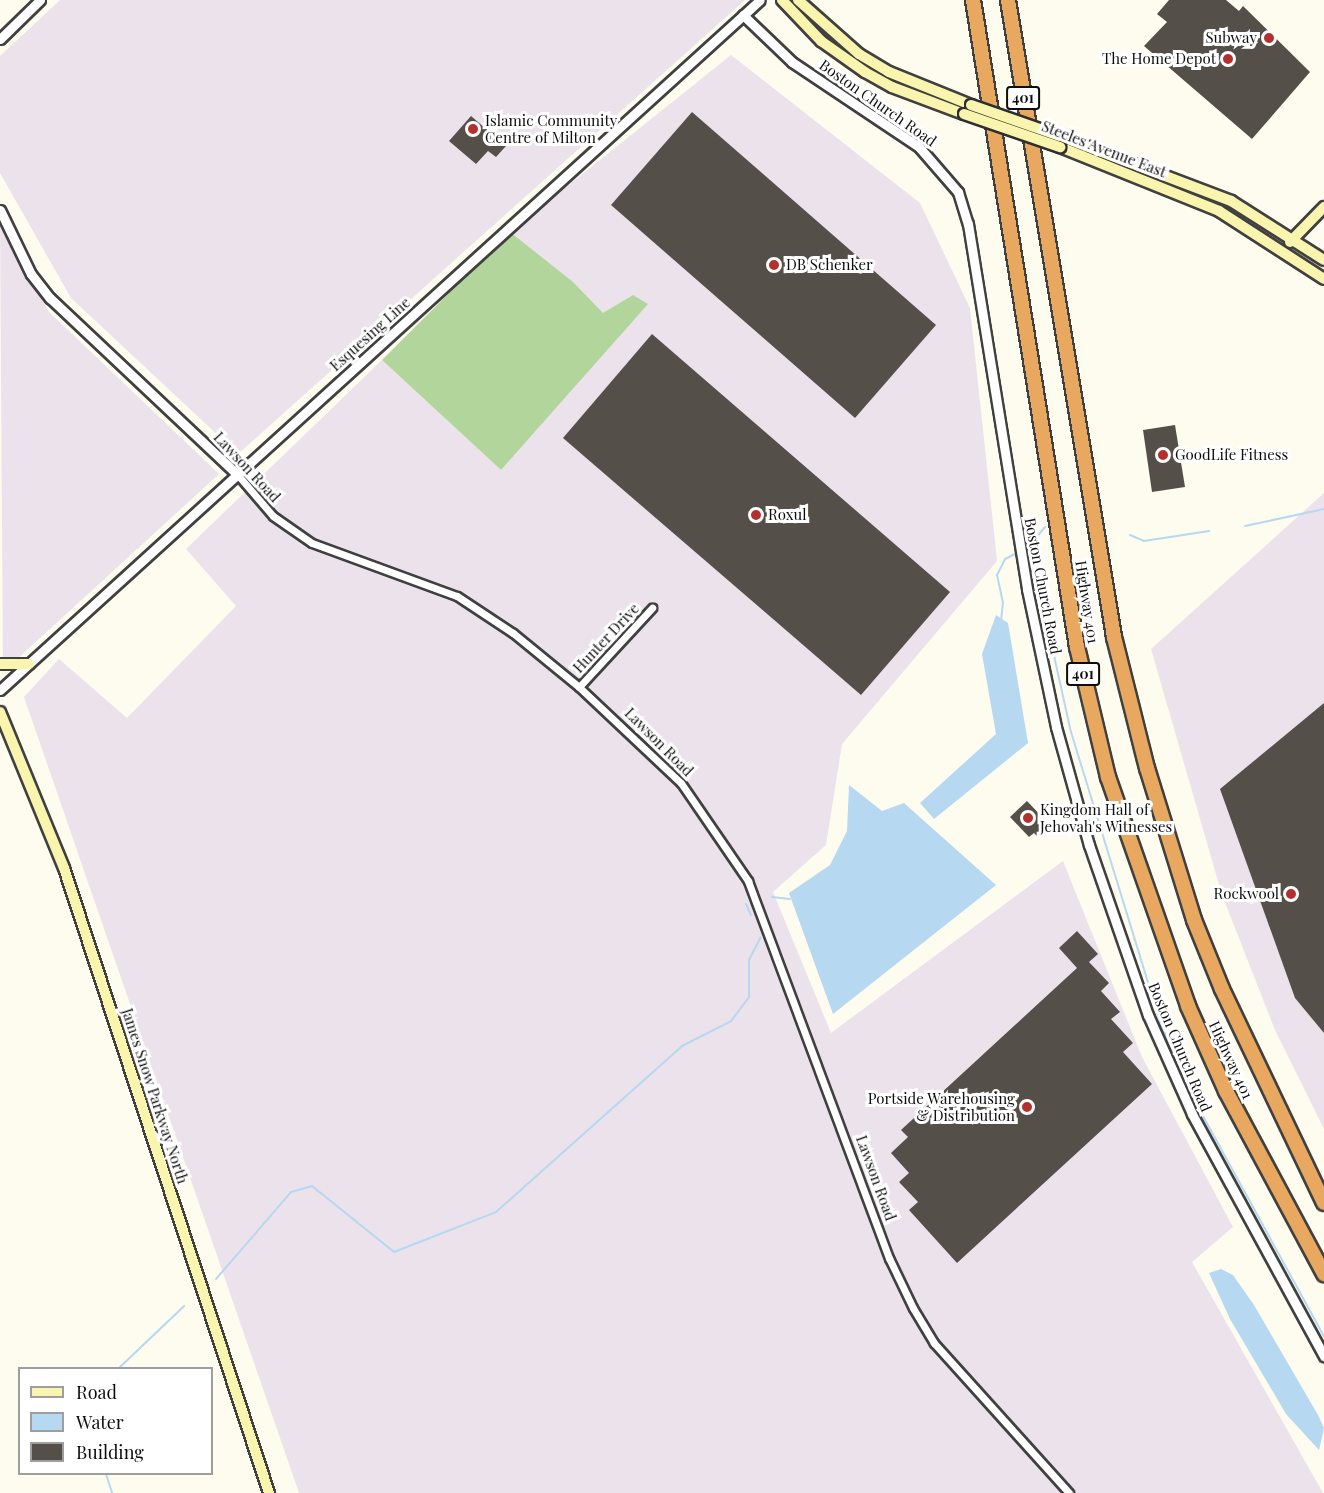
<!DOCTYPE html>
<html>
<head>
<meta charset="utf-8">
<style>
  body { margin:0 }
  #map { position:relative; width:1324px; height:1493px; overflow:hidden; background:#fefcee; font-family:"Playfair Display",serif }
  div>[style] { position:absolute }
  .industrial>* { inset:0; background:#ebe2eb }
  .forest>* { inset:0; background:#b1d59b }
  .water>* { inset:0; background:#b6d8f1 }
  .stream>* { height:2px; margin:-1px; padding:0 1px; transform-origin:1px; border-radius:1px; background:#b6d8f1 }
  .building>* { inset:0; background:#554f4a }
  .roads { filter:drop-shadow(2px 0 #404040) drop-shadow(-2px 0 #404040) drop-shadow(0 2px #404040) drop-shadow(0 -2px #404040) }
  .minor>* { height:7px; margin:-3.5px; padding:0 3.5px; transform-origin:3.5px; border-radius:3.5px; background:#fff }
  .tertiary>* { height:9px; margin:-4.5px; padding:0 4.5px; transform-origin:4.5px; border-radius:4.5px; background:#fff }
  .secondary>* { height:10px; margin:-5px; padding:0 5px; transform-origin:5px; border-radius:5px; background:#f9f5ae }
  .motorway>* { height:14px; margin:-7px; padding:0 7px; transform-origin:7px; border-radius:7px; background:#e9a860 }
  .bridges { filter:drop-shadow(2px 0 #2f2f2f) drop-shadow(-2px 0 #2f2f2f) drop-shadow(0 2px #2f2f2f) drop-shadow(0 -2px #2f2f2f) }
  .secondary-bridge>* { height:10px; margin:-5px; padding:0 5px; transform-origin:5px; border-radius:5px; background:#f9f5ae }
  .dots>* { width:16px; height:16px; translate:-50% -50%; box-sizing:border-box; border:3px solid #fff; border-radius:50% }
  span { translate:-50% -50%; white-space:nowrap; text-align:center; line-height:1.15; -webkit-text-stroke:6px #fff; paint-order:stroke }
  .shield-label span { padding:2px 4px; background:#fff; border:2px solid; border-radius:4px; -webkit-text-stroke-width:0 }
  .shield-label { font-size:14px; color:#0d0d0d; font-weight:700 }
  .poi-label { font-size:15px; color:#0d0d0d }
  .right { translate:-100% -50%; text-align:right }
  .left { translate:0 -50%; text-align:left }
  .street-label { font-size:15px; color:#0d0d0d }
  .legend { position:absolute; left:18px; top:1367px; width:195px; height:108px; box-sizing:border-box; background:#fff; border:2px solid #9e9e9e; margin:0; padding:8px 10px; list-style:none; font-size:18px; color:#0d0d0d }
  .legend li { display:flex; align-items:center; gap:12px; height:30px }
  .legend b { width:30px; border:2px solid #9e9e9e }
</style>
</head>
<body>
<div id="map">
  <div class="industrial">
    <i style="clip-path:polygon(60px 0,745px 0,238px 454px,71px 298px,0 173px,0 56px)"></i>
    <i style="clip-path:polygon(731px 55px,920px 203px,970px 308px,997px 561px,842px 744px,826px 845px,773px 892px,831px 1033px,1063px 861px,1142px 1057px,1233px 1227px,1192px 1262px,1323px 1493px,299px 1493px,24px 697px,59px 659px,127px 718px,236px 606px,186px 549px,382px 360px,501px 470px,633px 295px,603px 314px,510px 232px)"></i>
    <i style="clip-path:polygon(0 218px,48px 311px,219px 474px,3px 672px)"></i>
    <i style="clip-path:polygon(1324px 493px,1324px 1129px,1275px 1030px,1222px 895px,1151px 649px)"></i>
  </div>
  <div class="forest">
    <i style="clip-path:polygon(510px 232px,573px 282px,603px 313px,633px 295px,648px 304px,501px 470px,382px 360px)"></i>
  </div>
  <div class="water">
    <i style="clip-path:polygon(996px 615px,1008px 623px,1028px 743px,934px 819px,920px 803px,996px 734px,982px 654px)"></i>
    <i style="clip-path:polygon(849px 785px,882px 811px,904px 803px,996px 885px,833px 1014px,789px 893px,830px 865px,847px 831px)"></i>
    <i style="clip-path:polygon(1221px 1269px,1233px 1275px,1254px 1305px,1318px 1415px,1324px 1428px,1319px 1450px,1286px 1414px,1230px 1319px,1209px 1273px)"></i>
  </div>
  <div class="stream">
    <i style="left:1245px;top:526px;width:81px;rotate:-12.1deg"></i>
    <i style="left:1045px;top:527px;width:17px;rotate:130deg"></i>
    <i style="left:1034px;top:540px;width:67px;rotate:82.2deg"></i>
    <i style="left:1043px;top:606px;width:129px;rotate:77.5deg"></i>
    <i style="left:1071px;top:732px;width:307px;rotate:72.9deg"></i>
    <i style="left:1161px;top:1025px;width:102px;rotate:65.2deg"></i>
    <i style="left:1204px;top:1118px;width:249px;rotate:61.2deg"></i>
    <i style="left:1130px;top:535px;width:15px;rotate:23deg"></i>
    <i style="left:1144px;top:541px;width:66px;rotate:-8.7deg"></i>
    <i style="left:1001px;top:621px;width:18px;rotate:-84deg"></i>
    <i style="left:1003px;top:603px;width:29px;rotate:-102deg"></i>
    <i style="left:997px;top:575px;width:18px;rotate:-63deg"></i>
    <i style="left:1005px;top:559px;width:11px;rotate:-27deg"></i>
    <i style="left:772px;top:897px;width:18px;rotate:6deg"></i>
    <i style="left:746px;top:904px;width:12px;rotate:66deg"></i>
    <i style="left:216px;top:1279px;width:115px;rotate:-49.2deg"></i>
    <i style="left:291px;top:1192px;width:22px;rotate:-16deg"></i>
    <i style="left:312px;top:1186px;width:105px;rotate:38.8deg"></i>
    <i style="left:394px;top:1252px;width:110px;rotate:-21.4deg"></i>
    <i style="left:496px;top:1212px;width:249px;rotate:-41.7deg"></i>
    <i style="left:682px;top:1046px;width:55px;rotate:-27deg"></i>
    <i style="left:731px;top:1021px;width:30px;rotate:-53deg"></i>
    <i style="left:749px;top:997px;width:37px;rotate:-90deg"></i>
    <i style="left:749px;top:960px;width:25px;rotate:-63deg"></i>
    <i style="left:119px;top:1368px;width:90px;rotate:-43.6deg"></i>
    <i style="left:106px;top:1474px;width:20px;rotate:72deg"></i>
  </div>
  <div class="building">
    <i style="clip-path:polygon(1169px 0,1226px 0,1239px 11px,1243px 6px,1310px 72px,1252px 139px,1144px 46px,1167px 22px,1157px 14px)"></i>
    <i style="clip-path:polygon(692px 112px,936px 325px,855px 418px,611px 205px)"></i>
    <i style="clip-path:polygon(471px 116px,506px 146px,496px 157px,488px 151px,476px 164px,449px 141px)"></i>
    <i style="clip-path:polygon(652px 334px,950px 592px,861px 695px,563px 438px)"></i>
    <i style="clip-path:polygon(1175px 425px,1185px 487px,1152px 492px,1143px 430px)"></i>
    <i style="clip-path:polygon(1324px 703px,1324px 1033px,1295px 998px,1220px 789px)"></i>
    <i style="clip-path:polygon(1027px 801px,1045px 820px,1041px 823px,1047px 830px,1039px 838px,1034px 833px,1029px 837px,1010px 817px)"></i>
    <i style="clip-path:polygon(1077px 931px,1098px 954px,1089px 962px,1109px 983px,1101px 991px,1120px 1012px,1111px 1019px,1133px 1043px,1123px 1052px,1152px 1084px,957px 1263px,909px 1210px,918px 1202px,899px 1182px,909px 1173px,891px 1153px,908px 1137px,901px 1130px,1077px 968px,1059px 948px)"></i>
  </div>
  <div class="roads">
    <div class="minor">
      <i style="left:237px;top:474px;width:55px;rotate:49.4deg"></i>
      <i style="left:273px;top:516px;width:47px;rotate:34.7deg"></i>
      <i style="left:312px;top:543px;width:154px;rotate:20.1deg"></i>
      <i style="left:457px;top:596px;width:67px;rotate:33.5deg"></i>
      <i style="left:513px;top:633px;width:85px;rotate:39.3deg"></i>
      <i style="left:579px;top:687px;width:140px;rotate:43.3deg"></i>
      <i style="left:681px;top:783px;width:119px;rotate:55.6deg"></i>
      <i style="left:748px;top:881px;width:403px;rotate:69.5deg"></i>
      <i style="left:889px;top:1258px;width:55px;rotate:64.4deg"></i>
      <i style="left:913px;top:1308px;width:41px;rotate:59deg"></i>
      <i style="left:934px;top:1343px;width:202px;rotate:48deg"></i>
      <i style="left:579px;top:687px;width:108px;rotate:-47.3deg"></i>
    </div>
    <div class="tertiary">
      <i style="left:743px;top:15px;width:68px;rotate:43.8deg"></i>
      <i style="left:792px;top:62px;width:153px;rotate:33.8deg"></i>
      <i style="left:919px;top:147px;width:60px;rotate:49.1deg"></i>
      <i style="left:958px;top:192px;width:34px;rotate:73deg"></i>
      <i style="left:968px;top:224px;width:370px;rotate:80.8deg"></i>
      <i style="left:1027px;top:589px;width:141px;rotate:78.1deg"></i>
      <i style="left:1056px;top:727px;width:123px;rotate:74.4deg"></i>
      <i style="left:1089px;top:845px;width:180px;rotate:70.9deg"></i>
      <i style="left:1148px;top:1015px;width:108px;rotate:66deg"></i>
      <i style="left:1192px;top:1114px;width:276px;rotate:61.4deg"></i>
      <i style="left:0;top:39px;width:56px;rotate:-44.3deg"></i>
      <i style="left:0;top:210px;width:71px;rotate:64.2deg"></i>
      <i style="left:31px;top:274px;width:31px;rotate:52deg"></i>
      <i style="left:50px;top:298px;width:257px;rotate:43.3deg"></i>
      <i style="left:0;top:690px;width:1026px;rotate:-42.24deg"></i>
    </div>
    <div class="secondary">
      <i style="left:782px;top:0;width:57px;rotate:46.4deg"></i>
      <i style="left:821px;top:41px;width:54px;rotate:35.2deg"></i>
      <i style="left:865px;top:72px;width:31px;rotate:29deg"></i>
      <i style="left:892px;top:87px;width:77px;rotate:20.6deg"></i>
      <i style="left:798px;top:0;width:81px;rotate:41.5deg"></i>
      <i style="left:859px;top:54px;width:35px;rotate:31deg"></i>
      <i style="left:889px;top:72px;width:88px;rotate:21.9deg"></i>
      <i style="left:1060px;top:136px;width:183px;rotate:20.8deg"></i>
      <i style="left:1231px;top:201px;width:110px;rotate:32.4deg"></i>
      <i style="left:1060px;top:147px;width:171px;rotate:21.9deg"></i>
      <i style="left:1219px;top:211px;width:125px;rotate:32.9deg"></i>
      <i style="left:1290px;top:242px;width:49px;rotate:-45.8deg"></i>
      <i style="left:0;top:664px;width:29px"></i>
      <i style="left:0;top:712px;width:169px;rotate:67.7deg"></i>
      <i style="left:64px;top:868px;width:658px;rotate:71.84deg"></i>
    </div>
    <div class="motorway">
      <i style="left:973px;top:0;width:655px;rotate:80.87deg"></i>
      <i style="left:1077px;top:647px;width:134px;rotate:76.6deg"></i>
      <i style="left:1108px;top:777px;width:243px;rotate:70.7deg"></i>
      <i style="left:1188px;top:1006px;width:93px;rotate:65.9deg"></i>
      <i style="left:1226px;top:1091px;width:208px;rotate:61.8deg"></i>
      <i style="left:1008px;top:0;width:646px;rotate:80.55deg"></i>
      <i style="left:1114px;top:637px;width:135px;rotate:75.9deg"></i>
      <i style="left:1147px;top:768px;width:159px;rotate:72.8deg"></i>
      <i style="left:1194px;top:920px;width:74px;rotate:67.9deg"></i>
      <i style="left:1222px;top:989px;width:237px;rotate:64.5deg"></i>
    </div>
  </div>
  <div class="bridges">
    <div class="secondary-bridge">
      <i style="left:971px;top:105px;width:94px;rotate:19.2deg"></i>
      <i style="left:964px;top:114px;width:102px;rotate:19deg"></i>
    </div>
  </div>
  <div class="dots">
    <i style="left:1269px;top:38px;background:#b2312f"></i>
    <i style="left:1228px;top:59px;background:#b2312f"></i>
    <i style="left:473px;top:129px;background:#b2312f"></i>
    <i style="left:774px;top:265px;background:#b2312f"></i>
    <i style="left:1163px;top:455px;background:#b2312f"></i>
    <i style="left:756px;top:515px;background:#b2312f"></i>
    <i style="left:1028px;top:818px;background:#b2312f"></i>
    <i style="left:1291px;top:894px;background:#b2312f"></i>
    <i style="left:1027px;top:1107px;background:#b2312f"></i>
  </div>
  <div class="shield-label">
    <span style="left:1023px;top:98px">401</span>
    <span style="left:1083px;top:674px">401</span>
  </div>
  <div class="poi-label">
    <span class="right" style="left:1257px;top:38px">Subway</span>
    <span class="right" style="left:1216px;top:59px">The Home Depot</span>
    <span class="left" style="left:485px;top:129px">Islamic Community<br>Centre of Milton</span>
    <span class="left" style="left:786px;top:265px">DB Schenker</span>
    <span class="left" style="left:1175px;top:455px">GoodLife Fitness</span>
    <span class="left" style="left:768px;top:515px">Roxul</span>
    <span class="left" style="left:1040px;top:818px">Kingdom Hall of<br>Jehovah's Witnesses</span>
    <span class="right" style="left:1279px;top:894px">Rockwool</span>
    <span class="right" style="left:1015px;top:1107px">Portside Warehousing<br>&amp; Distribution</span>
  </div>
  <div class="street-label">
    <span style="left:878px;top:103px;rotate:35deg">Boston Church Road</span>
    <span style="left:1104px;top:149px;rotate:21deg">Steeles Avenue East</span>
    <span style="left:370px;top:334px;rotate:-42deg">Esquesing Line</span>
    <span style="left:247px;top:467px;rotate:47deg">Lawson Road</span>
    <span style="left:1043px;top:586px;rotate:79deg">Boston Church Road</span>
    <span style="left:1087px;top:602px;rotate:81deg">Highway 401</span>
    <span style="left:606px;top:638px;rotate:-47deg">Hunter Drive</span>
    <span style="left:659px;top:742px;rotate:45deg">Lawson Road</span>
    <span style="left:1180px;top:1047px;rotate:67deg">Boston Church Road</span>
    <span style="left:1231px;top:1060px;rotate:65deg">Highway 401</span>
    <span style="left:155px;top:1096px;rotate:72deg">James Snow Parkway North</span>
    <span style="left:876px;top:1178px;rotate:70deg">Lawson Road</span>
  </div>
  <ul class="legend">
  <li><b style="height:8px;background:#f9f5ae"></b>Road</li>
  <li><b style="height:16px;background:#b6d8f1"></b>Water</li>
  <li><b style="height:16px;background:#554f4a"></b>Building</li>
  </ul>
</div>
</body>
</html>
